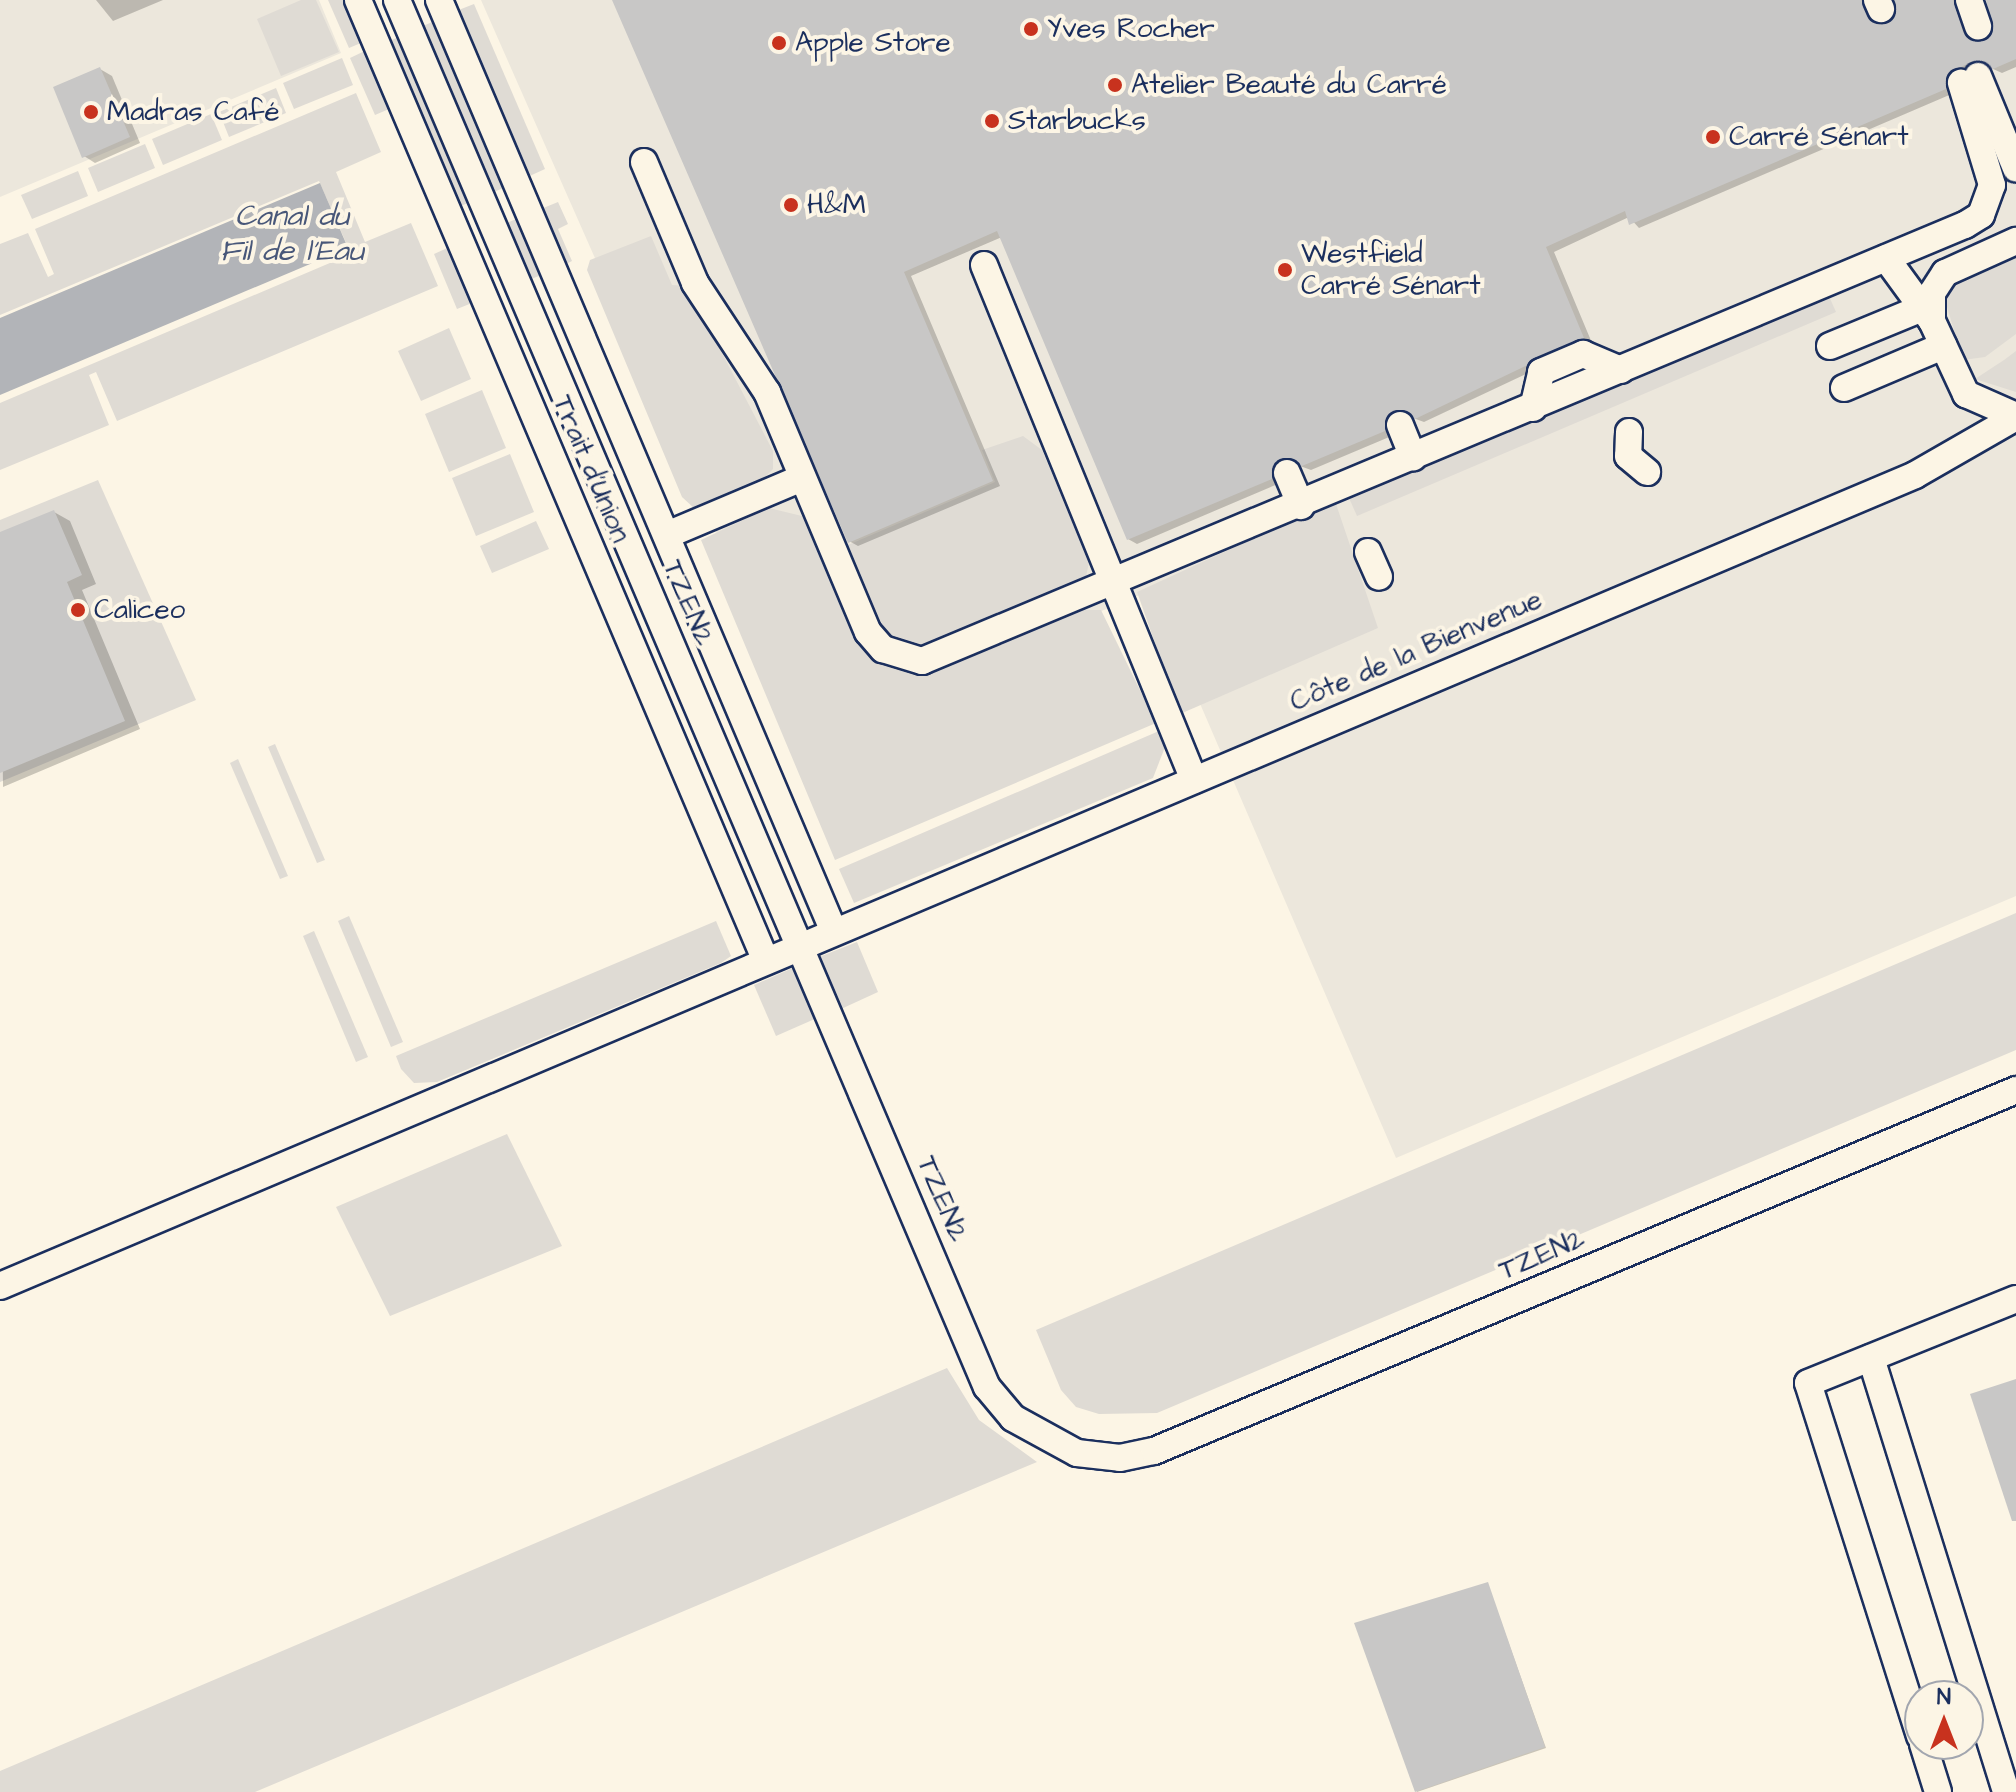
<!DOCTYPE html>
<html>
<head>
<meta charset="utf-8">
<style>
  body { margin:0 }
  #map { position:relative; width:2016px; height:1792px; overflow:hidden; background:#fcf5e5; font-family:"Architects Daughter",sans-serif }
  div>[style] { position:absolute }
  .built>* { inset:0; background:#ece7dc }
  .green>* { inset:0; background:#dfdbd4 }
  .water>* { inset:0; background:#b2b4b8 }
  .shadow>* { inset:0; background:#0003 }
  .building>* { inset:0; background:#c8c7c6 }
  .roads { filter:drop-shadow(2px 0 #1b2f5e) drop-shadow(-2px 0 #1b2f5e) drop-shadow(0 2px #1b2f5e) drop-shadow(0 -2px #1b2f5e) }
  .minor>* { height:26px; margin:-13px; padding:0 13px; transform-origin:13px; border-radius:13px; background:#fcf5e5 }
  .dots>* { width:22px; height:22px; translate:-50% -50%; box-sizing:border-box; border:4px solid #fcf5e5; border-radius:50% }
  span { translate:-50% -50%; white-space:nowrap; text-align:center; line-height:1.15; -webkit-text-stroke:8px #fcf5e5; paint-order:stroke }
  .poi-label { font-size:28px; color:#1b2f5e }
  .left { translate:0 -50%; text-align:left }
  .street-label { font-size:28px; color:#1b2f5e }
  .water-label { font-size:30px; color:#485779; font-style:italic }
  .north { position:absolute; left:1904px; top:1680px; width:80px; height:80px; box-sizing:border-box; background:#fcf5e5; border:2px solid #a2a6af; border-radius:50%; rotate:0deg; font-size:22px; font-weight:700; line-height:32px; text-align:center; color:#1b2f5e }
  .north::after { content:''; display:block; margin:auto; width:28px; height:36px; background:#c8321e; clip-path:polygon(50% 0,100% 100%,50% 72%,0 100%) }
</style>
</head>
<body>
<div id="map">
  <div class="built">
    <i style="clip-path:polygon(0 0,319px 0,341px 53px,0 197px)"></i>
    <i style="clip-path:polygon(481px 0,2016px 0,2016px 896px,1396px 1158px,1151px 590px,806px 736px)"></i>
  </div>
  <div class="green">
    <i style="clip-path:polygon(301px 0,316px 0,339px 52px,281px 76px,257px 19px)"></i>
    <i style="clip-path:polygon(328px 0,351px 0,368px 40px,349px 48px)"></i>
    <i style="clip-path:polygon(474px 4px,545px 169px,523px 179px,451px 13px)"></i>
    <i style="clip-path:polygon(439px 19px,510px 185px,494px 192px,423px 26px)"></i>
    <i style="clip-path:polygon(399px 37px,470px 202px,454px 209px,384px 43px)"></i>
    <i style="clip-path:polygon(371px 48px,396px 106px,375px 115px,350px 58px)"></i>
    <i style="clip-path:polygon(342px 58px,353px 85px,294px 109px,283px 83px)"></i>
    <i style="clip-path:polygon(276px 88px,286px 113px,229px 137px,219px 112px)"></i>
    <i style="clip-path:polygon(356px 93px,381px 152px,336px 172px,365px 242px,411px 223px,438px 286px,117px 421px,96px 372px,89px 375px,109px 425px,0 470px,0 403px,351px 254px,319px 181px,0 315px,0 244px,28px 233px,48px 277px,54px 274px,35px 229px)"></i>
    <i style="clip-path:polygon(211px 114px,222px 140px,163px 165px,152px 139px)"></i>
    <i style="clip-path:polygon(145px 144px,155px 168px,98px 192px,88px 168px)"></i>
    <i style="clip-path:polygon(78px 171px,88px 196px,32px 219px,21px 195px)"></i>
    <i style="clip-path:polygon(558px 202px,568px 224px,558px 229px,572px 261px,560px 267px,536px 211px)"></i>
    <i style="clip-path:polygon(523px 216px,547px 273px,531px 279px,507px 223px)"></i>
    <i style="clip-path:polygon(651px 236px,672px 285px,687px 286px,773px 451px,773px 469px,761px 481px,695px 509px,682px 497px,587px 270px,590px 260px)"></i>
    <i style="clip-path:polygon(454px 245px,477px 301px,457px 309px,434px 254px)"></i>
    <i style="clip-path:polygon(2016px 254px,2016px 334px,1985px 357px,1963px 360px,1944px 297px,1962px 274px)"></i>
    <i style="clip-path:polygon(1828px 294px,1836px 312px,1357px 516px,1349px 498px)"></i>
    <i style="clip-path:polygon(449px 328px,471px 379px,421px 401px,398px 351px)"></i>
    <i style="clip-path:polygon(2016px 351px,2016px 392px,1975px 379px,2004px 360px)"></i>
    <i style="clip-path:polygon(482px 390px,506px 448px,449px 472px,425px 414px)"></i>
    <i style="clip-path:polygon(1023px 436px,1042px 450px,1089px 562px,1085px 582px,937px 650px,913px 649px,881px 634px,841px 548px,995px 482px,982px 450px)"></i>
    <i style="clip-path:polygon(510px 454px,534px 512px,476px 536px,452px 478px)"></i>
    <i style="clip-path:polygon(98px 480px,196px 700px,0 782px,0 520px)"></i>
    <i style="clip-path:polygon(1335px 501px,1378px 628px,1180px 714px,1137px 592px)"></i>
    <i style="clip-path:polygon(769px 508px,806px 517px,857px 636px,929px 671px,1083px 610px,1101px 610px,1156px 723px,835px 860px,701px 540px)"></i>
    <i style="clip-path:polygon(536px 521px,549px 549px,492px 573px,480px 546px)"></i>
    <i style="clip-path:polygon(1159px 731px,1165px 747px,1153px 778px,854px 903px,839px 869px)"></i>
    <i style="clip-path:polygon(275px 744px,325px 860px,317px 863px,268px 747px)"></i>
    <i style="clip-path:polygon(238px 759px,288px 876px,280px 879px,230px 763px)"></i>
    <i style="clip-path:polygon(2016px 913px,2016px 1050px,1157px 1413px,1099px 1414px,1076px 1407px,1061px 1390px,1036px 1330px)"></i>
    <i style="clip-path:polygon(349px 916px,403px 1042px,391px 1047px,338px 921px)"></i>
    <i style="clip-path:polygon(716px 921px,731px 956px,721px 963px,437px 1082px,414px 1083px,401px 1069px,396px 1056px)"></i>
    <i style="clip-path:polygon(314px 931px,368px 1057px,356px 1062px,303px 936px)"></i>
    <i style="clip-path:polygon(857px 942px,878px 992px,841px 1009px,819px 957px)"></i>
    <i style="clip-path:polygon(795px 967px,817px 1018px,776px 1036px,754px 985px)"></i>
    <i style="clip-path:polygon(507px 1134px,562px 1246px,390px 1316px,336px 1207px)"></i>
    <i style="clip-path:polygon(947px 1368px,979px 1420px,1037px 1462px,255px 1792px,0 1792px,0 1771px)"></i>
  </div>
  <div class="water">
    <i style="clip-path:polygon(320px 183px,348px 248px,0 395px,0 318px)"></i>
  </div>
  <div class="shadow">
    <i style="clip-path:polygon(96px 0,163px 0,113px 21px)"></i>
    <i style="clip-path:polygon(615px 0,1872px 0,1879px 25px,1889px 25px,1899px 12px,1894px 0,1964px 0,1974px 41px,1985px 43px,1995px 22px,1987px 0,2016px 0,2016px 67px,2002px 73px,1982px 64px,1954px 93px,1639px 228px,1629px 217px,1554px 252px,1592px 343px,1424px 422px,1402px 414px,1394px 435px,1311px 470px,1289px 462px,1280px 483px,1137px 544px,1128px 539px,1002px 237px,911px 276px,1000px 486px,858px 546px,849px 541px)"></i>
    <i style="clip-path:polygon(100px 69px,112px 76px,140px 143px,95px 163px,84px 156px)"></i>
    <i style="clip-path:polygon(54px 512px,70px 521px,96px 584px,82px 590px,140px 729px,3px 787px,0 534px)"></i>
    <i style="clip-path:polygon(1488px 1585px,1546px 1748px,1417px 1792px,1356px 1625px)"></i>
  </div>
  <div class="building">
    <i style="clip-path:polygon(612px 0,1861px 0,1880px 25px,1894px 18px,1894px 0,1953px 0,1963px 32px,1976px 42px,1993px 30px,1986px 0,2016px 0,2016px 59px,1993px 69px,1973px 61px,1949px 73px,1946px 89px,1629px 225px,1625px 211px,1546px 247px,1584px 338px,1415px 419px,1393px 410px,1385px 431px,1302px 466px,1280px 459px,1272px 479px,1127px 540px,997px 231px,904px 272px,993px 481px,848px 543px)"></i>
    <i style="clip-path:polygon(100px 67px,130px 137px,82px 158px,53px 87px)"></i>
    <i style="clip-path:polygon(54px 510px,82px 575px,67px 582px,125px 721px,0 773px,0 532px)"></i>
    <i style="clip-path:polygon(2016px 1379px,2016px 1521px,2012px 1521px,1970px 1394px)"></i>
    <i style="clip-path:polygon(1488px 1582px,1545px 1747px,1415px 1792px,1354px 1623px)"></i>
  </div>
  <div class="roads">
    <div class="minor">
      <i style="left:358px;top:0;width:1044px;rotate:67deg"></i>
      <i style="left:397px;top:0;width:1507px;rotate:66.96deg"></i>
      <i style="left:987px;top:1387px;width:40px;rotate:50deg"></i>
      <i style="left:1013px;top:1418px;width:73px;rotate:28.7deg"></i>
      <i style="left:1077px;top:1453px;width:43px;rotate:6.6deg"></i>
      <i style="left:1120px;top:1458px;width:35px;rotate:-12deg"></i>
      <i style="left:1154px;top:1451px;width:935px;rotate:-22.72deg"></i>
      <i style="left:439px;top:0;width:1012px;rotate:67.03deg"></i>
      <i style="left:1877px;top:0;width:10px;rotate:66deg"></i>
      <i style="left:1969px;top:0;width:28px;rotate:71deg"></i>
      <i style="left:1978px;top:76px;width:100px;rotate:67.6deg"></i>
      <i style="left:644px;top:162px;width:131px;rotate:67.1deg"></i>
      <i style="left:695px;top:283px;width:131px;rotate:56.6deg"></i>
      <i style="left:767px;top:392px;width:260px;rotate:67.2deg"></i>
      <i style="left:868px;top:632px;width:23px;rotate:49deg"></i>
      <i style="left:883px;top:649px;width:41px;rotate:17.1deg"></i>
      <i style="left:922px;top:661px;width:1130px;rotate:-22.69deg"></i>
      <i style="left:1965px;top:225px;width:19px;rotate:-32deg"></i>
      <i style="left:1981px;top:215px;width:32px;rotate:-70deg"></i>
      <i style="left:1992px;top:185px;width:107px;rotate:-106.9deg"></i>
      <i style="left:1886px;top:258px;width:78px;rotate:53.9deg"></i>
      <i style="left:1932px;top:321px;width:81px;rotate:65deg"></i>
      <i style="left:1966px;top:394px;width:55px;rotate:23.7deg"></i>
      <i style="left:984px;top:265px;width:556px;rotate:67.82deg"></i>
      <i style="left:1932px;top:321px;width:28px;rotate:-90deg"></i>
      <i style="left:1932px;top:293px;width:24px;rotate:-57deg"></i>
      <i style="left:1945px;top:273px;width:78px;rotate:-24.3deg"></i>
      <i style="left:1830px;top:346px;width:100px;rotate:-22.4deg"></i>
      <i style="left:1844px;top:388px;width:108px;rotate:-23deg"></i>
      <i style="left:1533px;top:408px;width:37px;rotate:-77deg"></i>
      <i style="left:1541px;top:372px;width:46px;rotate:-23.2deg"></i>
      <i style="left:1583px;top:354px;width:41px;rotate:22.8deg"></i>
      <i style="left:1400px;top:425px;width:35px;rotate:68deg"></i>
      <i style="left:1629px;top:432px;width:24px;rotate:92deg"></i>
      <i style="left:1628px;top:456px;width:25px;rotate:40deg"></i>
      <i style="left:1287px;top:473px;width:36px;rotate:67deg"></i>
      <i style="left:667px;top:535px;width:147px;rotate:-22.9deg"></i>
      <i style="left:1368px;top:552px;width:27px;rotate:66deg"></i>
      <i style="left:0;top:1286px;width:2080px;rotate:-22.95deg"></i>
      <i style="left:1915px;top:475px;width:116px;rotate:-29.9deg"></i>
      <i style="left:1871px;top:1358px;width:455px;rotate:72.7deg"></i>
      <i style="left:1920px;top:1736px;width:370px;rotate:-107.6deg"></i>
      <i style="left:1808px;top:1383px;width:224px;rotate:-22deg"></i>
      <i style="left:1923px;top:1744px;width:50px;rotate:72.6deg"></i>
    </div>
  </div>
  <div class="dots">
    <i style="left:1031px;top:29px;background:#c8321e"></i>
    <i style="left:779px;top:43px;background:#c8321e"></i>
    <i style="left:1115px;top:85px;background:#c8321e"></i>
    <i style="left:91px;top:112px;background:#c8321e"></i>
    <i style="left:992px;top:121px;background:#c8321e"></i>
    <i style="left:1713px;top:137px;background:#c8321e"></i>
    <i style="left:791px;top:205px;background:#c8321e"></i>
    <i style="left:1285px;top:270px;background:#c8321e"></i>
    <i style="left:78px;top:610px;background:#c8321e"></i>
  </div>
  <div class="poi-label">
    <span class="left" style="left:1047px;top:29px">Yves Rocher</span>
    <span class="left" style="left:795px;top:43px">Apple Store</span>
    <span class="left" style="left:1131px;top:85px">Atelier Beauté du Carré</span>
    <span class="left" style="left:107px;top:112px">Madras Café</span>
    <span class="left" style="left:1008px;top:121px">Starbucks</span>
    <span class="left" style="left:1729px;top:137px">Carré Sénart</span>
    <span class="left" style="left:807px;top:205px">H&amp;M</span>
    <span class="left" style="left:1301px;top:270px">Westfield<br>Carré Sénart</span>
    <span class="left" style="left:94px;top:610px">Caliceo</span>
  </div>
  <div class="street-label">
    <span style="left:591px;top:469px;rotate:67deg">Trait d'Union</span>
    <span style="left:688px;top:603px;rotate:67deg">TZEN2</span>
    <span style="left:1416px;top:651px;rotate:-23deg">Côte de la Bienvenue</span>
    <span style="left:942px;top:1199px;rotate:67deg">TZEN2</span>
    <span style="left:1542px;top:1255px;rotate:-23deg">TZEN2</span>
  </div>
  <div class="water-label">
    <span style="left:292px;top:233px">Canal du<br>Fil de l'Eau</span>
  </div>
  <div class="north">N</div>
</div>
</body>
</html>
